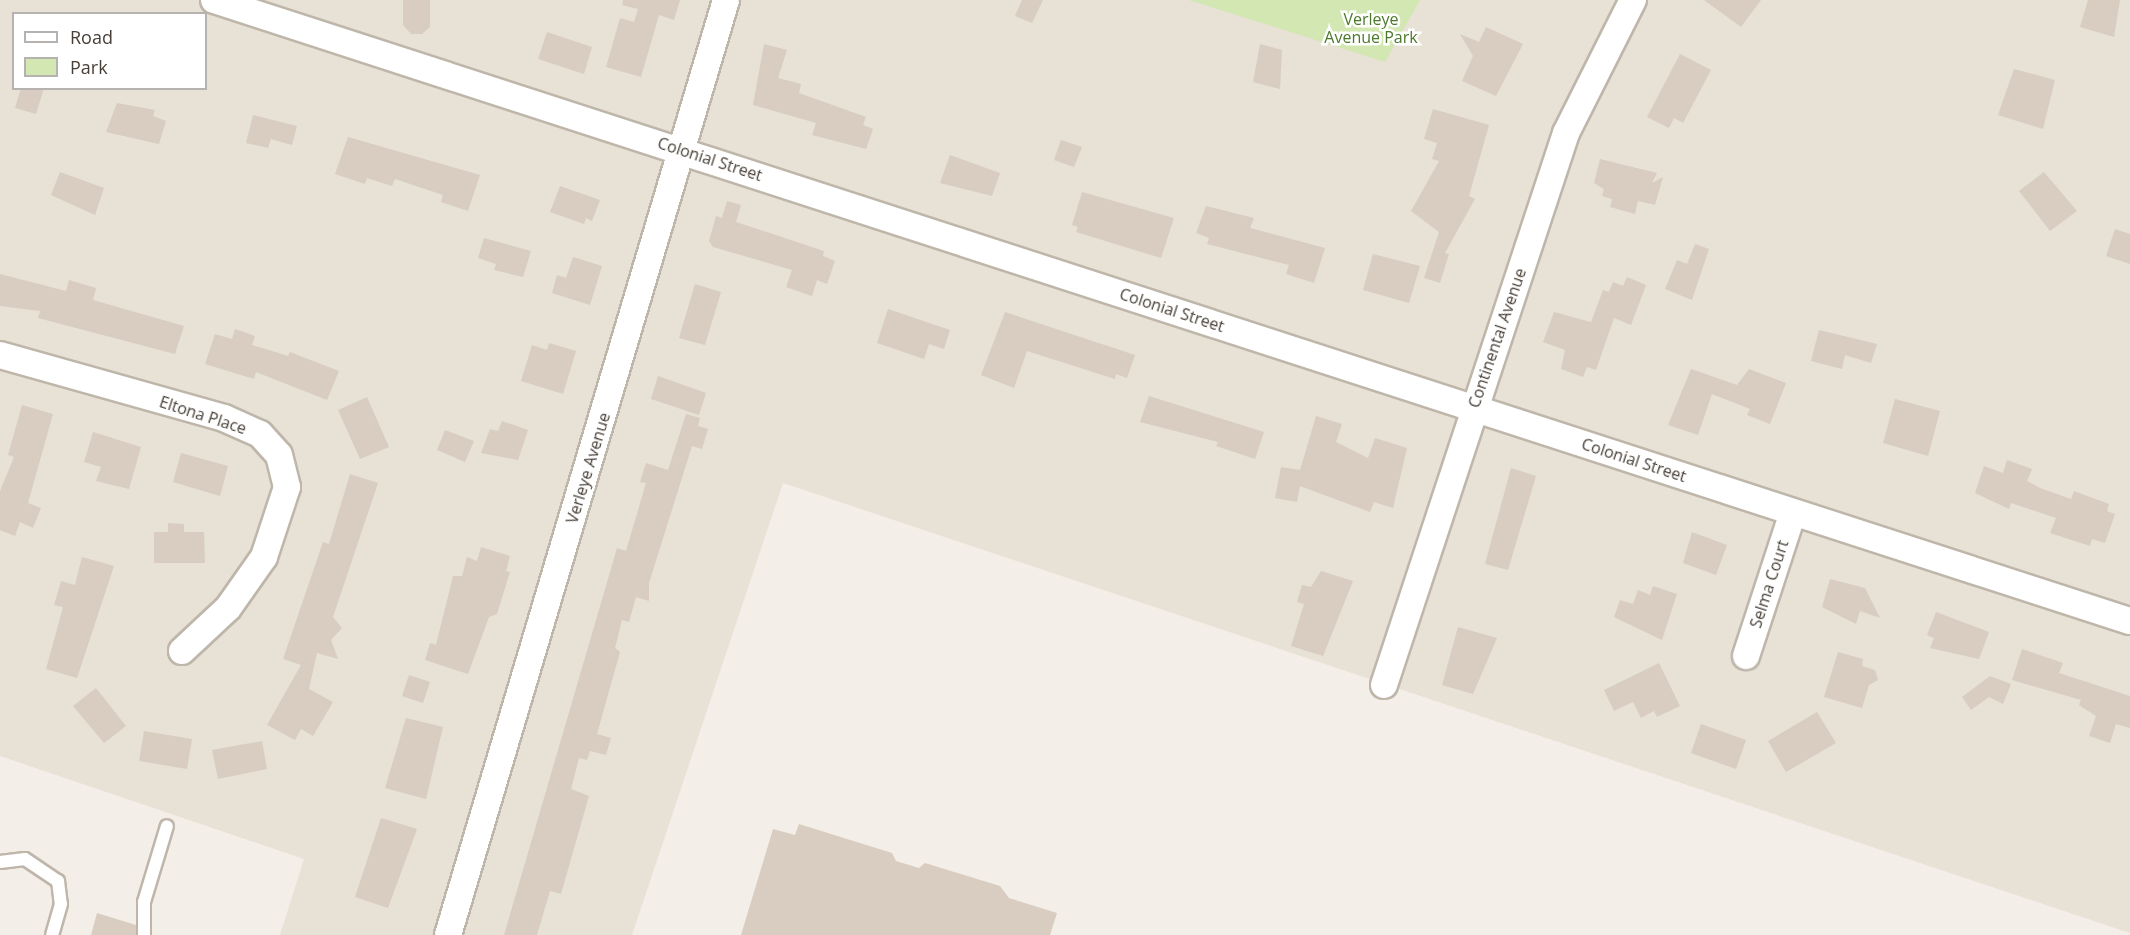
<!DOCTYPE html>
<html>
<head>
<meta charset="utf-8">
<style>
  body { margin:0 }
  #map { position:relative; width:2130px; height:935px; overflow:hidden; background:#f3efe8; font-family:"Open Sans",sans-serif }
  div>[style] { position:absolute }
  .residential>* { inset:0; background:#e7e1d6 }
  .green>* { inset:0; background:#d2e7b1 }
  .building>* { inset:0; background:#d8cdc0 }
  .roads { filter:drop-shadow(2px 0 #bfb6aa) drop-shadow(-2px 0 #bfb6aa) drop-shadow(0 2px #bfb6aa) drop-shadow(0 -2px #bfb6aa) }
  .lane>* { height:12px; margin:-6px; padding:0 6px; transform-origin:6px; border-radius:6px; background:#fff }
  .street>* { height:26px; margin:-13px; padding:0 13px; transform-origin:13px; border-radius:13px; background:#fff }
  span { translate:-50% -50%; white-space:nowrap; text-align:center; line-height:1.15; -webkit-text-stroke:5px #fff; paint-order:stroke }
  .park-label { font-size:16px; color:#4c782b }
  .street-label { font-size:16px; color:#473f37 }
  .legend { position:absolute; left:12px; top:12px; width:195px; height:78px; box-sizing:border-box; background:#fff; border:2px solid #b5b2af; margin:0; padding:8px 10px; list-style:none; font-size:18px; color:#473f37 }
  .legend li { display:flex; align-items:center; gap:12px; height:30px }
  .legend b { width:30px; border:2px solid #b5b2af }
</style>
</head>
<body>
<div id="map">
  <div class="residential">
    <i style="clip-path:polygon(evenodd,0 0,2130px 0,2130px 933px,783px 483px,632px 935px,280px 935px,304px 859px,0 756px,0 0,14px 14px,206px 14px,206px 88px,14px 88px,14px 14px)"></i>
  </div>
  <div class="green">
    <i style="clip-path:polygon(1189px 0,1420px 0,1385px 62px)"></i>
  </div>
  <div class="building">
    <i style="clip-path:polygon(403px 0,430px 0,430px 27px,422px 34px,411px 34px,403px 25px)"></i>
    <i style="clip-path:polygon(623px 0,680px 0,674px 20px,659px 15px,641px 77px,606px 67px,620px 18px,634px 22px,638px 9px,622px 5px)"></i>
    <i style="clip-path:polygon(1022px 0,1043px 0,1032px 23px,1015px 16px)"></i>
    <i style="clip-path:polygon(1704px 0,1761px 0,1741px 27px)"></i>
    <i style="clip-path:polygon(2088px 0,2120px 0,2114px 37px,2080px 27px)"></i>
    <i style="clip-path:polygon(1486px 27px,1523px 44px,1496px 96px,1462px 81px,1473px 56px,1460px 34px,1479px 42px)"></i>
    <i style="clip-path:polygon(547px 32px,592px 47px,584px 74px,538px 59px)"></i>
    <i style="clip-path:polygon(764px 44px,787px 50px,778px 78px,801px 84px,799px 93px,866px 117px,863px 125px,873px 129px,866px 149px,812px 135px,816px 123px,753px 105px)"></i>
    <i style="clip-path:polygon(1260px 44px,1282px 50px,1280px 89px,1253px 82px)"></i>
    <i style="clip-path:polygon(1680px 54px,1711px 70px,1683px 123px,1674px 118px,1669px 128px,1647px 117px)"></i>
    <i style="clip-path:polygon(2014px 69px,2055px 80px,2043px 129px,1998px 115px)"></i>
    <i style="clip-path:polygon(21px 88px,44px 88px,36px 114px,15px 108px)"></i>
    <i style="clip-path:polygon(117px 103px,155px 110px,153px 116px,166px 121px,159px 144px,106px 132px)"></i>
    <i style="clip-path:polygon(1433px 109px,1489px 125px,1469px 196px,1475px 199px,1445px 253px,1449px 254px,1440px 283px,1424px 278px,1439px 232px,1411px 211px,1439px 161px,1432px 159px,1437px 143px,1424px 139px)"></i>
    <i style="clip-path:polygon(253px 115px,297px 126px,292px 145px,271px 139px,268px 148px,246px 143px)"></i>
    <i style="clip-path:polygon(348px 137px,480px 175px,468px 211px,441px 202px,443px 195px,395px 179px,392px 186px,367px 178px,365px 184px,335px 174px)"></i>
    <i style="clip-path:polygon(1061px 140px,1082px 147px,1074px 167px,1054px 160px)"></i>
    <i style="clip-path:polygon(950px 155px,1000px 173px,992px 196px,940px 183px)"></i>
    <i style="clip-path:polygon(1600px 159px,1657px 173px,1652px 183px,1663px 177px,1655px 205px,1638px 201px,1635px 214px,1610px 207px,1612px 199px,1602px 196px,1604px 189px,1594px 183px)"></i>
    <i style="clip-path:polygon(60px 172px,104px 188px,95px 215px,51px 195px)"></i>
    <i style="clip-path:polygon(2044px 172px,2077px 211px,2050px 231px,2019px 191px)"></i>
    <i style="clip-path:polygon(560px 186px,600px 200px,592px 221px,586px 218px,584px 224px,550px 212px)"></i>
    <i style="clip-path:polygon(1082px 192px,1174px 218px,1161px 258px,1076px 232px,1078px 227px,1072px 225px)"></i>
    <i style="clip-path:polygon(727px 201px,741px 205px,736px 222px,824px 251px,823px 256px,835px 261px,827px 284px,817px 280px,812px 296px,786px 287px,792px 270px,713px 247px,709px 241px,716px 216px,722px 218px)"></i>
    <i style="clip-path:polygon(1206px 206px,1254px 218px,1250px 228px,1325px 248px,1314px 283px,1286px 274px,1289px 265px,1207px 244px,1209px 238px,1196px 233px)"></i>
    <i style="clip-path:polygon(2115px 229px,2130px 234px,2130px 264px,2106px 256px)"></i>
    <i style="clip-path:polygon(484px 238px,531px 251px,523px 277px,494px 270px,496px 264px,478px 258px)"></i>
    <i style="clip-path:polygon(1695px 244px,1709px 249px,1692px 300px,1665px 289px,1677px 260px,1687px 264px)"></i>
    <i style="clip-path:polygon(1373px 254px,1420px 266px,1409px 303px,1363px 290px)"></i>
    <i style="clip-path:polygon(573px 257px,602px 266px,590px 305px,552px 293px,557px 275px,566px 278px)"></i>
    <i style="clip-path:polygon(0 274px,66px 291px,69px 280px,96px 288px,93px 300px,184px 326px,175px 354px,38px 318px,40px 311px,0 306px)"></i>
    <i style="clip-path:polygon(1627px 277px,1646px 285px,1631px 325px,1614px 318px,1596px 370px,1587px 367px,1583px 377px,1561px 369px,1565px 350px,1543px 342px,1554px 312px,1591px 322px,1603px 290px,1609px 292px,1613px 282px,1623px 286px)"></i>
    <i style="clip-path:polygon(695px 284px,721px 292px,705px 345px,679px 338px)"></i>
    <i style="clip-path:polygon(888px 309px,950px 330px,944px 349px,929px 344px,924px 359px,877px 343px)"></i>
    <i style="clip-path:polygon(1005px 312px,1135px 355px,1127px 378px,1116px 374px,1115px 379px,1027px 351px,1014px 388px,981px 375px)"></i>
    <i style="clip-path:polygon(235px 329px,255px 336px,252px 345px,288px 356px,290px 352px,339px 371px,327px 400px,256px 372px,254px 379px,205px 364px,215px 334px,232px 339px)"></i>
    <i style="clip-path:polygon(1819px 330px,1877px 344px,1871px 363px,1845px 355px,1842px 369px,1811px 361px)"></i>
    <i style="clip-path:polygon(549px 343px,576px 351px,563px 394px,521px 381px,532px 345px,547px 350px)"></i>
    <i style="clip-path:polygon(1691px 369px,1737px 385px,1749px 369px,1786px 383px,1770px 424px,1747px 415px,1750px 409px,1712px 394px,1698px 435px,1668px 425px)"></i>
    <i style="clip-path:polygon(658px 376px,706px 393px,699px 415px,651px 399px)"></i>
    <i style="clip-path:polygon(1149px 396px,1264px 432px,1255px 459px,1216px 446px,1218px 442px,1140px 422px)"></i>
    <i style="clip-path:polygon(367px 397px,389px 447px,360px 459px,338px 410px)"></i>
    <i style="clip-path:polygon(1895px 399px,1940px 411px,1928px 456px,1883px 443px)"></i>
    <i style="clip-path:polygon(22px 405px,53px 414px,28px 503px,41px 508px,33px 528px,20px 522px,15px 536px,0 530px,0 491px,14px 457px,8px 455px)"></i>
    <i style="clip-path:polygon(686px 414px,700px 418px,698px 426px,708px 429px,702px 449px,692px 446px,649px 583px,649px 601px,636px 597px,629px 622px,622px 620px,615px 648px,620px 652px,597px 734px,611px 738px,606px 755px,590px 751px,587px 760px,579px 758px,571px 789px,589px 796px,561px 894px,550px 891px,537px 935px,504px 935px,617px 548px,626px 551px,646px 483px,640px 482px,646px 463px,668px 470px)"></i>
    <i style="clip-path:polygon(1316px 416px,1342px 424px,1336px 442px,1368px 458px,1375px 438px,1407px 448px,1393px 508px,1374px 502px,1370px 512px,1300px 486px,1297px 502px,1275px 498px,1281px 467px,1300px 470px)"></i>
    <i style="clip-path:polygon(502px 421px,528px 430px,518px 460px,481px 453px,490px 429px,498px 431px)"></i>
    <i style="clip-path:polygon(445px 430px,474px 441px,465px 462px,437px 450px)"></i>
    <i style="clip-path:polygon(93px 432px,141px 447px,129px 489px,96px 481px,101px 467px,84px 462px)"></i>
    <i style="clip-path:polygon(181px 453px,228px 466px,220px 496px,173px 482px)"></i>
    <i style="clip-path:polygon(2007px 460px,2032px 469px,2027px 481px,2040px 488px,2071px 499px,2074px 491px,2109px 504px,2107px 511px,2115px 514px,2105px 543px,2092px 539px,2090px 546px,2050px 533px,2056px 518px,2011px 503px,2009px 509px,1975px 493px,1984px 466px,2003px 473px)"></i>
    <i style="clip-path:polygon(1511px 468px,1536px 476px,1508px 570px,1485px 564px)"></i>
    <i style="clip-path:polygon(350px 474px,378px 483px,333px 617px,342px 628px,331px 640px,338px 659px,317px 653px,309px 689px,333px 702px,313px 736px,301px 729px,295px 740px,267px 725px,301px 665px,283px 659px,323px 542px,329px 544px)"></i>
    <i style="clip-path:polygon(168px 523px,184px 524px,184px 532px,204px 532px,205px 563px,154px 563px,154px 532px,168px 532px)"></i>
    <i style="clip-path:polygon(1692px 532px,1727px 545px,1716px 575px,1683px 563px)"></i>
    <i style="clip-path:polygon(481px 547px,510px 556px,506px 571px,510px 572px,497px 614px,489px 617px,468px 674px,425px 660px,430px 643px,436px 645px,453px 576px,462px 576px,467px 557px,477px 561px)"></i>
    <i style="clip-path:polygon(82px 557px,114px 566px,77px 678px,46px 669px,63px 607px,54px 605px,61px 581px,75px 585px)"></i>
    <i style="clip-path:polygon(1321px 571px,1353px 581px,1323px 656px,1291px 646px,1304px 604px,1297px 602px,1302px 585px,1311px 587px)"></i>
    <i style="clip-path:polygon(1830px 579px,1865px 588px,1880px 618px,1860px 611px,1856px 624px,1822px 607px)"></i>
    <i style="clip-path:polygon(1653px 586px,1677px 594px,1662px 640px,1614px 617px,1620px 600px,1633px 604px,1638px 590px,1650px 595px)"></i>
    <i style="clip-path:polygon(1936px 612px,1989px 632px,1979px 659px,1930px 648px,1934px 638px,1927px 635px)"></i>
    <i style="clip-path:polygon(1458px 627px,1497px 638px,1473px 694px,1442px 685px)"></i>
    <i style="clip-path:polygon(2022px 649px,2063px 663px,2059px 673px,2130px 696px,2130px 728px,2116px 724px,2110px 743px,2089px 736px,2096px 716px,2079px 705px,2081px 700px,2012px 680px)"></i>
    <i style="clip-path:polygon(1838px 652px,1863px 659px,1862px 666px,1875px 670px,1878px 680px,1869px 685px,1862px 708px,1824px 697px)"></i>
    <i style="clip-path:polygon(1659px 663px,1680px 706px,1657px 717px,1654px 711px,1641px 718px,1633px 702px,1614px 711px,1604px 690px)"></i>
    <i style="clip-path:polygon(409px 675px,430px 682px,423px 703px,402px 696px)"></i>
    <i style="clip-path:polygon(1990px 676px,2011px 684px,2003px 704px,1989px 697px,1971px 710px,1962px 697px)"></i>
    <i style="clip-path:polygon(96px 688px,126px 726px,104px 743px,73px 706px)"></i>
    <i style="clip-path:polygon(1817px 712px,1836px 743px,1786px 772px,1768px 741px)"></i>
    <i style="clip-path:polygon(406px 718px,443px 727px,426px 799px,385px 788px)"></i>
    <i style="clip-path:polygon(1701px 724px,1746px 740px,1736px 769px,1691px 753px)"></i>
    <i style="clip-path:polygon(144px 731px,192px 739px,187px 769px,139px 761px)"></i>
    <i style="clip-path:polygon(262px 741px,267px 769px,218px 779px,212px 750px)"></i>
    <i style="clip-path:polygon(381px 818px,417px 829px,388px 908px,355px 897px)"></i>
    <i style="clip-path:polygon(799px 824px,892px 853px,896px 861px,919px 868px,925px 863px,1000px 886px,1009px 898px,1057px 913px,1050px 935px,741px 935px,773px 829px,795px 835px)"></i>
    <i style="clip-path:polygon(97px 913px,136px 925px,136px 935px,91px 935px)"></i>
  </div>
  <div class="roads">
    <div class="lane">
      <i style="left:0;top:862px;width:25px;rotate:-7deg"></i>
      <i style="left:25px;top:859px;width:40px;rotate:34deg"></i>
      <i style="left:58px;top:881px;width:23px;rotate:83deg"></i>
      <i style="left:61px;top:904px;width:32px;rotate:106deg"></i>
      <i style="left:144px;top:935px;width:33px;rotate:-90deg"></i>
      <i style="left:144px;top:902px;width:79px;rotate:-73.2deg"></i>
    </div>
    <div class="street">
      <i style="left:214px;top:0;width:2014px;rotate:17.96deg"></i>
      <i style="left:0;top:355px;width:233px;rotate:15.7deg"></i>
      <i style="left:224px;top:418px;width:39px;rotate:24deg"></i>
      <i style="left:260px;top:434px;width:28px;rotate:48deg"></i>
      <i style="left:279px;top:455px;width:33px;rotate:76deg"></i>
      <i style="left:287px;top:487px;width:74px;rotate:108.2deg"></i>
      <i style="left:264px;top:557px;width:62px;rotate:125.2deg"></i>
      <i style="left:228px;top:608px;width:63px;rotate:136.9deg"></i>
      <i style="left:1746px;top:656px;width:151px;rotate:-71.9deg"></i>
      <i style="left:1384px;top:685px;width:581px;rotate:-71.75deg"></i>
      <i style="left:1566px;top:133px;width:149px;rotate:-63.3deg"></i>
      <i style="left:448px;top:935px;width:975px;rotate:-73.44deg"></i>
    </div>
  </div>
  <div class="park-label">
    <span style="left:1371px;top:28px">Verleye<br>Avenue Park</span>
  </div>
  <div class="street-label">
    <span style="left:710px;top:159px;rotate:18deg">Colonial Street</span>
    <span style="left:1172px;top:310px;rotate:18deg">Colonial Street</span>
    <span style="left:1497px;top:338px;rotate:-71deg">Continental Avenue</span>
    <span style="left:203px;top:415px;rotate:18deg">Eltona Place</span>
    <span style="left:1634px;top:460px;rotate:18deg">Colonial Street</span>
    <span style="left:588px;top:468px;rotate:-73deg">Verleye Avenue</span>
    <span style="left:1769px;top:584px;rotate:-72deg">Selma Court</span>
  </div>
  <ul class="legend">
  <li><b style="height:8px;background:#fff"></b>Road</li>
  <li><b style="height:16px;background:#d2e7b1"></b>Park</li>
  </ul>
</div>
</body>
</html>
